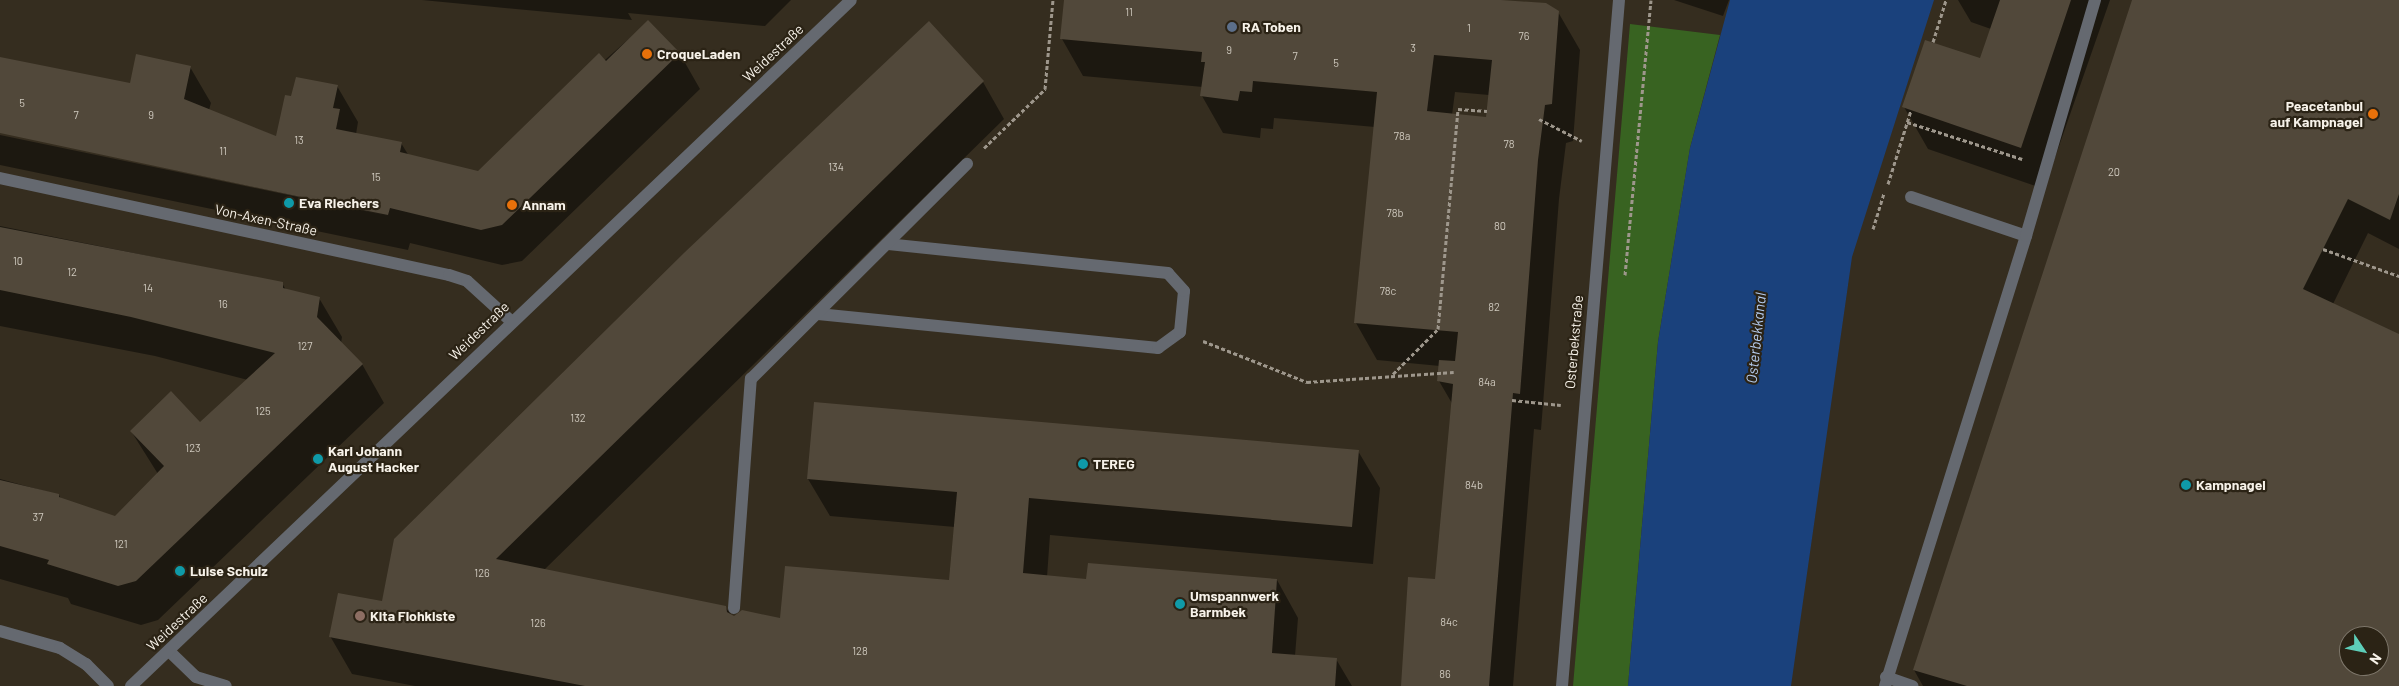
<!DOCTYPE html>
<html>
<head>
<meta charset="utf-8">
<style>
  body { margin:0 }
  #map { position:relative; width:2399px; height:686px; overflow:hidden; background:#352d1f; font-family:Barlow,sans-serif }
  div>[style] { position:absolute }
  .green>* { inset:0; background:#386321 }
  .water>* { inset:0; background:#1a417c }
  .shadow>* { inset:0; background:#0007 }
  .building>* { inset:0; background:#51483a }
  .path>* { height:3px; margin-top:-1.5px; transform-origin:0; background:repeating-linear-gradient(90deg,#9e978c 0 4px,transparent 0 6.5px) }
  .service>* { height:12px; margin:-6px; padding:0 6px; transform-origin:6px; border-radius:6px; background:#656970 }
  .minor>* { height:12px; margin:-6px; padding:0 6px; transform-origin:6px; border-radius:6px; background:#656970 }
  .tertiary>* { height:12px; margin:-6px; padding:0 6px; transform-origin:6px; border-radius:6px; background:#656970 }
  .dots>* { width:14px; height:14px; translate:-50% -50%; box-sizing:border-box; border:2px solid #2b2315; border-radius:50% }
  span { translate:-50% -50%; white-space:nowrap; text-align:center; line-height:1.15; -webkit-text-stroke:4.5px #2b2315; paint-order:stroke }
  .number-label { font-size:11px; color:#cec8bd }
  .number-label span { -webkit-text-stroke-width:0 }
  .poi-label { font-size:14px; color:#f7f2e9; font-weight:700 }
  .left { translate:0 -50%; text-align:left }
  .right { translate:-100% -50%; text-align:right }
  .street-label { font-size:14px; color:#f7f2e9 }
  .water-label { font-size:15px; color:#b5ccef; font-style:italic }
  .north { position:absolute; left:2339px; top:626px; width:50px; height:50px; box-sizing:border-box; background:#2b2315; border:1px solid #7d766a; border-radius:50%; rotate:124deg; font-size:14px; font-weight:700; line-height:20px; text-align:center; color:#f7f2e9 }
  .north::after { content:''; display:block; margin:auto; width:18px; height:22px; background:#5dceb9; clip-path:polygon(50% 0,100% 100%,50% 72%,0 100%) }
</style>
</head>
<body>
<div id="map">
  <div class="green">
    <i style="clip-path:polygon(1630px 24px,1720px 35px,1690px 148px,1658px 342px,1628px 686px,1573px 686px)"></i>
  </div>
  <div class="water">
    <i style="clip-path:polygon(1730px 0,1934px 0,1852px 257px,1791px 686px,1628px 686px,1658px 342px,1690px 148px)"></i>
  </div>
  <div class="shadow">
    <i style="clip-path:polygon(422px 0,791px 0,765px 26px,628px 13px,632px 20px)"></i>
    <i style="clip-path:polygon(evenodd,1065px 0,1495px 0,1558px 12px,1580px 50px,1573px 141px,1566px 143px,1559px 199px,1541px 430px,1534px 429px,1513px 686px,1402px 686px,1437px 580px,1453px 405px,1439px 381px,1440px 366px,1377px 360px,1356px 323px,1375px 127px,1274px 118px,1273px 129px,1261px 128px,1260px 138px,1223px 133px,1202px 96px,1203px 87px,1083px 76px,1062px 39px,1065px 0,1455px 92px,1489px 95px,1487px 119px,1452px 115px,1455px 92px)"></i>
    <i style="clip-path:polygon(1674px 0,1729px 0,1723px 16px)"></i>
    <i style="clip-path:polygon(1958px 0,2110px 0,2044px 189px,1928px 149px,1904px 107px,1981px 60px,1991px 29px,1971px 22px)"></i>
    <i style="clip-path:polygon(evenodd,2133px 0,2399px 0,2399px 249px,2368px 233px,2333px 304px,2399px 335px,2399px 686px,1923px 686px,1914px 670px,2133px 0,2349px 636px,2379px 636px,2379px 666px,2349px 666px,2349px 636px)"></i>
    <i style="clip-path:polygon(648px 22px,680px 54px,700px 89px,522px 261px,502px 265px,410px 243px,408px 250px,0 165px,0 135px,394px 217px,0 132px,0 58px,131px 85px,190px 67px,211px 103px,209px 110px,277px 137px,292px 98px,337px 86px,358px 122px,356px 134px,401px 143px,409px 156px,478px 172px)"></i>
    <i style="clip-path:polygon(983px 82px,1004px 119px,544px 570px,725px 607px,734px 618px,781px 619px,951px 581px,955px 527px,830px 516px,808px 479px,1358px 451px,1380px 488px,1373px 564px,1050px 535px,1047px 577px,1087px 580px,1277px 580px,1298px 618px,1295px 656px,1336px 659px,1352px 686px,415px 686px,352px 674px,330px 636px,383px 603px)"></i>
    <i style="clip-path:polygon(0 226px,282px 283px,286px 290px,319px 298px,342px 337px,341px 343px,362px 364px,384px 403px,158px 620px,141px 625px,71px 604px,68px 598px,0 579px,0 479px,59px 495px,61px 499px,115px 517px,158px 474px,131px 431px,200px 424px,248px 380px,155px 356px,0 326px)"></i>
  </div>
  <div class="building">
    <i style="clip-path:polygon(evenodd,1064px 0,1501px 0,1546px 3px,1559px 11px,1552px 104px,1545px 105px,1538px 160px,1520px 394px,1513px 393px,1489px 686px,1401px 686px,1408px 577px,1435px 579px,1453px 384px,1437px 381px,1439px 360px,1455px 361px,1458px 332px,1354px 323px,1377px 92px,1253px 81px,1252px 92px,1240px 91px,1238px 101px,1200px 96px,1205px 62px,1201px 62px,1202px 52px,1060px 39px,1064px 0,1434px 55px,1492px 60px,1486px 117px,1427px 111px,1434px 55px)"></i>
    <i style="clip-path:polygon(2000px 0,2071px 0,2021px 148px,1902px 107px,1925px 40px,1980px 58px)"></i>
    <i style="clip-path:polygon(evenodd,2132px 0,2399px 0,2399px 194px,2390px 220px,2348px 199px,2303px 289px,2399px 334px,2399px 686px,1967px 686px,1913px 670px,2132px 0,2349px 636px,2379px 636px,2379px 666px,2349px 666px,2349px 636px)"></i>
    <i style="clip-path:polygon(648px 20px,680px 53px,502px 225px,481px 230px,390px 208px,388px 215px,348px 207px,0 133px,0 57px,130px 83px,136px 54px,191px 66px,184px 99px,276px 136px,285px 95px,291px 96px,296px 77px,338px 85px,333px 108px,340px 109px,336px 129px,402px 142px,400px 152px,478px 171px,599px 53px,606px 61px)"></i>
    <i style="clip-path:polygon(929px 21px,984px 81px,496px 559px,726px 606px,727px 612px,734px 616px,742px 610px,780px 618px,785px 566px,949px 580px,957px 492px,807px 479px,814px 402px,1359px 450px,1352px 527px,1029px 498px,1023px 573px,1086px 579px,1088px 563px,1277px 579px,1272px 653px,1337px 658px,1335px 686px,585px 686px,329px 637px,338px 593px,382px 601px,394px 539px,685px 252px)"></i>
    <i style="clip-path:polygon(0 227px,283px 282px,283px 288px,320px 297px,317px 317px,363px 364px,136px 581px,118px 586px,47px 564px,49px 560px,0 546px,0 480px,59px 494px,59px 497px,115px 516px,164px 466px,130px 431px,171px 391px,200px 422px,275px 353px,131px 317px,0 290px)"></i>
  </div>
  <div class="path">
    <i style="left:1933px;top:42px;width:44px;rotate:-72.8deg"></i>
    <i style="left:1539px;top:119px;width:48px;rotate:27.1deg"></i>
    <i style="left:1907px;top:122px;width:121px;rotate:17.8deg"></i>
    <i style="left:984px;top:148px;width:85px;rotate:-44deg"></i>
    <i style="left:1045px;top:89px;width:89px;rotate:-84.9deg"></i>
    <i style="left:1888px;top:184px;width:77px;rotate:-72.7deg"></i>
    <i style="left:1873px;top:229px;width:37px;rotate:-73deg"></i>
    <i style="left:2323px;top:249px;width:81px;rotate:19.6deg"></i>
    <i style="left:1625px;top:275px;width:276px;rotate:-84.6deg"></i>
    <i style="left:1203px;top:341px;width:112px;rotate:21.5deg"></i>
    <i style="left:1307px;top:382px;width:147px;rotate:-3.9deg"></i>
    <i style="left:1393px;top:374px;width:64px;rotate:-45deg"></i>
    <i style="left:1438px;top:329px;width:221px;rotate:-84.8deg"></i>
    <i style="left:1458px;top:109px;width:29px;rotate:4deg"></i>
    <i style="left:1512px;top:400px;width:49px;rotate:5.8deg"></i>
  </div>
  <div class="service">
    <i style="left:1911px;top:197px;width:121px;rotate:18.7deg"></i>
    <i style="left:818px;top:314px;width:342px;rotate:5.7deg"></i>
    <i style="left:1158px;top:348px;width:27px;rotate:-36deg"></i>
    <i style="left:1180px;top:332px;width:41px;rotate:-84.4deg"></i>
    <i style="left:1184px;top:291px;width:24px;rotate:-132deg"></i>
    <i style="left:1168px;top:273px;width:281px;rotate:-174.1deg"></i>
    <i style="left:734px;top:608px;width:230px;rotate:-85.8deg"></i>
    <i style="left:751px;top:379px;width:305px;rotate:-44.9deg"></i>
    <i style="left:169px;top:651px;width:37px;rotate:44deg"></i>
    <i style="left:196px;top:677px;width:31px;rotate:17deg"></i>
    <i style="left:1886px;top:677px;width:28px;rotate:19deg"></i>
    <i style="left:1885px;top:686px;width:472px;rotate:-72.6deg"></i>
    <i style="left:2026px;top:236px;width:246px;rotate:-73.7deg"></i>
  </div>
  <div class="minor">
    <i style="left:0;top:178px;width:459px;rotate:12.2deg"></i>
    <i style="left:449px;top:275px;width:19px;rotate:18deg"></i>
    <i style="left:467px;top:281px;width:59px;rotate:42.3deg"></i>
    <i style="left:0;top:631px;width:62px;rotate:15.8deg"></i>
    <i style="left:60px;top:648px;width:31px;rotate:32deg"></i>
    <i style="left:86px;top:664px;width:31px;rotate:45deg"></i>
    <i style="left:1562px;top:686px;width:688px;rotate:-85.25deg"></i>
  </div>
  <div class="tertiary">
    <i style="left:131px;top:686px;width:994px;rotate:-43.61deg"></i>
  </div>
  <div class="dots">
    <i style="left:1232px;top:27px;background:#5c6f8a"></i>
    <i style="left:647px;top:54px;background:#e8710a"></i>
    <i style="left:2373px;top:114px;background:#e8710a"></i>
    <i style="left:289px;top:203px;background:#0f9aa8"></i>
    <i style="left:512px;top:205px;background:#e8710a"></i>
    <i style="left:318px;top:459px;background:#0f9aa8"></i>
    <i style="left:1083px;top:464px;background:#0f9aa8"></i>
    <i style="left:2186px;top:485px;background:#0f9aa8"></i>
    <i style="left:180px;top:571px;background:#0f9aa8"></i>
    <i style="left:1180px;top:604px;background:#0f9aa8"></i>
    <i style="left:360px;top:616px;background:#8d6e63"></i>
  </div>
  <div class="number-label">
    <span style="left:1129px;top:12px">11</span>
    <span style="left:1469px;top:28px">1</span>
    <span style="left:1524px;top:36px">76</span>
    <span style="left:1413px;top:48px">3</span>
    <span style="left:1229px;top:50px">9</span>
    <span style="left:1295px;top:56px">7</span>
    <span style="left:1336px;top:63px">5</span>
    <span style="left:22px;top:103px">5</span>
    <span style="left:76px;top:115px">7</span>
    <span style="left:151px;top:115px">9</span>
    <span style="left:1402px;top:136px">78a</span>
    <span style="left:299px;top:140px">13</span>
    <span style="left:1509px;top:144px">78</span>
    <span style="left:223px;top:151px">11</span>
    <span style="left:836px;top:167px">134</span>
    <span style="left:2114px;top:172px">20</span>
    <span style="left:376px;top:177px">15</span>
    <span style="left:1395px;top:213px">78b</span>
    <span style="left:1500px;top:226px">80</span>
    <span style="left:18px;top:261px">10</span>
    <span style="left:72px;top:272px">12</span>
    <span style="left:148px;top:288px">14</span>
    <span style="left:1388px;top:291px">78c</span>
    <span style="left:223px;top:304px">16</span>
    <span style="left:1494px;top:307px">82</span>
    <span style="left:305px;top:346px">127</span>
    <span style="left:1487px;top:382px">84a</span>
    <span style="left:263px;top:411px">125</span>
    <span style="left:578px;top:418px">132</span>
    <span style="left:193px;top:448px">123</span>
    <span style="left:1474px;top:485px">84b</span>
    <span style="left:38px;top:517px">37</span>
    <span style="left:121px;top:544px">121</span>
    <span style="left:482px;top:573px">126</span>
    <span style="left:1449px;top:622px">84c</span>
    <span style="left:538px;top:623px">126</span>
    <span style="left:860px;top:651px">128</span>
    <span style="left:1445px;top:674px">86</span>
  </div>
  <div class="poi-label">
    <span class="left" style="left:1242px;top:27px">RA Toben</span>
    <span class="left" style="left:657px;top:54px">CroqueLaden</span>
    <span class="right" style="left:2363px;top:114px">Peacetanbul<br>auf Kampnagel</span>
    <span class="left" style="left:299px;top:203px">Eva Riechers</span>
    <span class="left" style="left:522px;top:205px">Annam</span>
    <span class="left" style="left:328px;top:459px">Karl Johann<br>August Hacker</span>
    <span class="left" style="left:1093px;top:464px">TEREG</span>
    <span class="left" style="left:2196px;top:485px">Kampnagel</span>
    <span class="left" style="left:190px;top:571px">Luise Schulz</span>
    <span class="left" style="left:1190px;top:604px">Umspannwerk<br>Barmbek</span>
    <span class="left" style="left:370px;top:616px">Kita Flohkiste</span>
  </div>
  <div class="street-label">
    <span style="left:773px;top:53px;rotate:-43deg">Weidestraße</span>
    <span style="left:266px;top:220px;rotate:12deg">Von-Axen-Straße</span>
    <span style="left:479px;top:331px;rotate:-44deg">Weidestraße</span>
    <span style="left:1574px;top:342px;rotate:-85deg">Osterbekstraße</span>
    <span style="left:177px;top:622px;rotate:-43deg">Weidestraße</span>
  </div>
  <div class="water-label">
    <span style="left:1756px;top:338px;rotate:-84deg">Osterbekkanal</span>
  </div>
  <div class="north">N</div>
</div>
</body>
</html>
